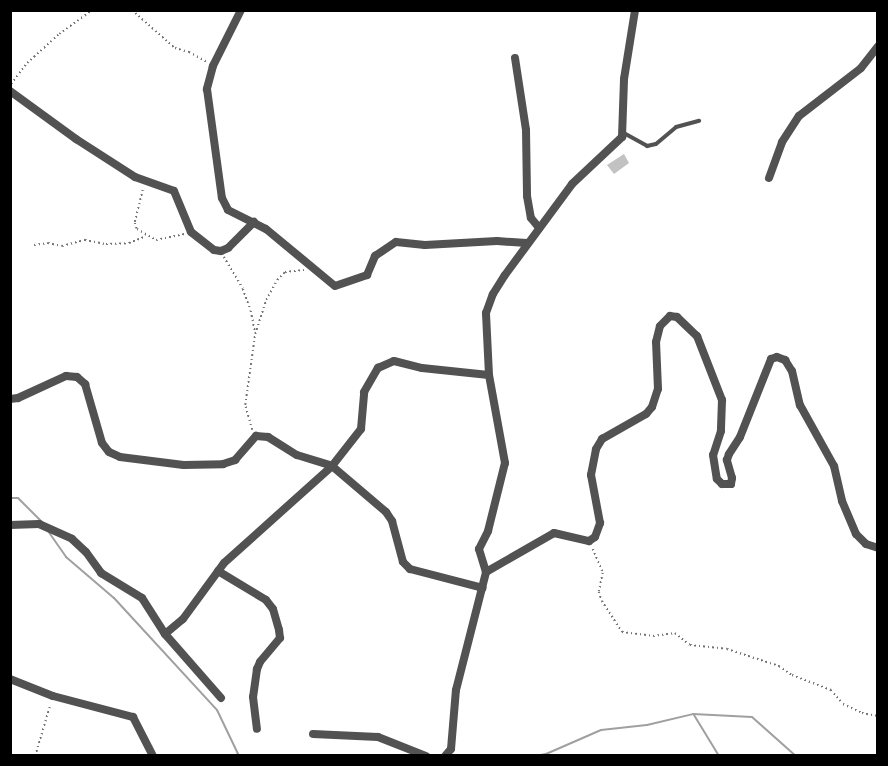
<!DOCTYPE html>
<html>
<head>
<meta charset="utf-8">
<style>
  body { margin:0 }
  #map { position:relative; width:888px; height:766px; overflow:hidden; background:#fff; font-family:Roboto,sans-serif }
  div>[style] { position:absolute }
  .stream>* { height:2px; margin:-1px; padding:0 1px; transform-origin:1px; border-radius:1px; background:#a0a0a0 }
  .building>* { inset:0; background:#c2c2c2 }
  .path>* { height:1.5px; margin-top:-0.75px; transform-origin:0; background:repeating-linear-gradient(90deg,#747474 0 1.5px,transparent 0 4.5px) }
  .lane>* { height:4px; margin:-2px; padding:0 2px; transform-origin:2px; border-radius:2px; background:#525252 }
  .street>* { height:8px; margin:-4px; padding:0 4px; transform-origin:4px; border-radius:4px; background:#525252 }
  span { translate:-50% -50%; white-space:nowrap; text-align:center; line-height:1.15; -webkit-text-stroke:4.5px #fff; paint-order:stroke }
  .frame { position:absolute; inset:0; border:12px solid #000; pointer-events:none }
</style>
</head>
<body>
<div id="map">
  <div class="stream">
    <i style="left:10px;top:498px;width:8px"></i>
    <i style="left:18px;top:498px;width:34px;rotate:45deg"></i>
    <i style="left:48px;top:531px;width:32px;rotate:55deg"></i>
    <i style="left:66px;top:557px;width:63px;rotate:40.5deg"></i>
    <i style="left:114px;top:598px;width:152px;rotate:47.4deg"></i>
    <i style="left:217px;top:710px;width:51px;rotate:64.4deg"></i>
    <i style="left:694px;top:715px;width:48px;rotate:58.6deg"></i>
    <i style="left:535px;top:756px;width:11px;rotate:-10deg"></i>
    <i style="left:546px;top:754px;width:60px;rotate:-23.6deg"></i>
    <i style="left:601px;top:730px;width:46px;rotate:-6.2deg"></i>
    <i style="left:647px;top:725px;width:47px;rotate:-13.4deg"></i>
    <i style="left:693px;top:714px;width:59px;rotate:2.9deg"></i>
    <i style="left:752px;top:717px;width:59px;rotate:41.6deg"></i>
  </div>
  <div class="building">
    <i style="clip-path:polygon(624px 154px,629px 163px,614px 174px,607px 165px)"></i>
  </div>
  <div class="path">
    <i style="left:132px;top:10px;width:57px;rotate:41.5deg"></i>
    <i style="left:175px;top:48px;width:15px;rotate:16deg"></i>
    <i style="left:189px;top:52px;width:21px;rotate:29deg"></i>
    <i style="left:11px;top:84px;width:26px;rotate:-53deg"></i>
    <i style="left:27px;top:63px;width:43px;rotate:-42.2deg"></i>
    <i style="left:59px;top:34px;width:41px;rotate:-36deg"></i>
    <i style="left:143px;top:190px;width:34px;rotate:104deg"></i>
    <i style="left:135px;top:223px;width:6px;rotate:72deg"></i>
    <i style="left:137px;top:229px;width:22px;rotate:30deg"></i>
    <i style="left:156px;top:240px;width:29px;rotate:-12deg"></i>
    <i style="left:34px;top:245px;width:14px;rotate:-8deg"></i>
    <i style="left:48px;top:243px;width:14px;rotate:12deg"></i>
    <i style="left:62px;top:246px;width:24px;rotate:-15deg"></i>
    <i style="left:85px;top:240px;width:21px;rotate:11deg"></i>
    <i style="left:106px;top:244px;width:23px;rotate:-2deg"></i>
    <i style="left:129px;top:243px;width:18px;rotate:-22deg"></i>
    <i style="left:224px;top:257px;width:37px;rotate:59deg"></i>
    <i style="left:243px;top:289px;width:23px;rotate:70deg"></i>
    <i style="left:251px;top:311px;width:21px;rotate:79deg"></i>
    <i style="left:252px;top:430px;width:26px;rotate:-106deg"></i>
    <i style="left:245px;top:405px;width:72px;rotate:-82deg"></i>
    <i style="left:255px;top:334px;width:36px;rotate:-72deg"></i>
    <i style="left:266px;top:300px;width:23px;rotate:-61deg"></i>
    <i style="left:277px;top:280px;width:11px;rotate:-45deg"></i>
    <i style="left:285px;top:272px;width:19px;rotate:-6deg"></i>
    <i style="left:593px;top:549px;width:26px;rotate:67deg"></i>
    <i style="left:603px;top:573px;width:19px;rotate:102deg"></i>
    <i style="left:599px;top:592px;width:9px;rotate:72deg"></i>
    <i style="left:602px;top:601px;width:37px;rotate:57deg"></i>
    <i style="left:622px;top:632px;width:31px;rotate:7deg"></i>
    <i style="left:653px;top:636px;width:22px;rotate:-8deg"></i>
    <i style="left:675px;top:633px;width:19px;rotate:39deg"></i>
    <i style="left:690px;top:645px;width:37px;rotate:6deg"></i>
    <i style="left:727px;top:649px;width:55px;rotate:18.1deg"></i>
    <i style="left:779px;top:666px;width:16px;rotate:35deg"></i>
    <i style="left:792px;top:675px;width:42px;rotate:21deg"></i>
    <i style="left:831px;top:690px;width:18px;rotate:49deg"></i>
    <i style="left:843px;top:704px;width:21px;rotate:25deg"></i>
    <i style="left:862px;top:713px;width:16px;rotate:11deg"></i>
    <i style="left:35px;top:756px;width:53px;rotate:-73.6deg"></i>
  </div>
  <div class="lane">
    <i style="left:622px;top:132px;width:29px;rotate:29deg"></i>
    <i style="left:647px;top:146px;width:9px;rotate:-13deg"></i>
    <i style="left:656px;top:144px;width:26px;rotate:-40deg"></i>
    <i style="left:676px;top:127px;width:24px;rotate:-15deg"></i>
  </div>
  <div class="street">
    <i style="left:241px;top:10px;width:63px;rotate:116.6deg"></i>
    <i style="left:213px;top:66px;width:24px;rotate:105deg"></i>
    <i style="left:207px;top:89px;width:110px;rotate:82.2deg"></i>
    <i style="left:222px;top:198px;width:13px;rotate:63deg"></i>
    <i style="left:228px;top:210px;width:42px;rotate:26.6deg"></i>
    <i style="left:266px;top:229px;width:89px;rotate:39.6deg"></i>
    <i style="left:335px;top:286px;width:34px;rotate:-19deg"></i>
    <i style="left:367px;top:275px;width:21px;rotate:-67deg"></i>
    <i style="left:375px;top:256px;width:25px;rotate:-34deg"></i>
    <i style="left:396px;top:242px;width:29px;rotate:6deg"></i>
    <i style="left:425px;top:245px;width:72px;rotate:-3.2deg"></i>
    <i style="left:497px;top:241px;width:30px;rotate:4deg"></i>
    <i style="left:515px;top:58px;width:73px;rotate:81.3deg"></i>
    <i style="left:526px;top:130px;width:66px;rotate:89.1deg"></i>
    <i style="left:527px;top:196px;width:22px;rotate:80deg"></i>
    <i style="left:531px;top:218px;width:13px;rotate:51deg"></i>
    <i style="left:10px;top:91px;width:82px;rotate:36deg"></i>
    <i style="left:76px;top:139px;width:70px;rotate:32.8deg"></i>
    <i style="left:135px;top:177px;width:41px;rotate:19.7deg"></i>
    <i style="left:174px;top:191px;width:44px;rotate:67.5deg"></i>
    <i style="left:191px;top:232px;width:29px;rotate:38deg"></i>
    <i style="left:214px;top:250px;width:7px;rotate:8deg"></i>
    <i style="left:221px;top:251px;width:8px;rotate:-23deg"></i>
    <i style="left:228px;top:248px;width:37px;rotate:-45deg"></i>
    <i style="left:769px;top:178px;width:38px;rotate:-70deg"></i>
    <i style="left:782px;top:142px;width:31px;rotate:-57deg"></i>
    <i style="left:799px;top:116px;width:78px;rotate:-37.7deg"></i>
    <i style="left:861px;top:68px;width:28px;rotate:-52deg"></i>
    <i style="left:10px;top:399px;width:8px;rotate:-7deg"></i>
    <i style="left:18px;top:398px;width:53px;rotate:-24.6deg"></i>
    <i style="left:66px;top:376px;width:11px;rotate:5deg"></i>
    <i style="left:77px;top:377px;width:11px;rotate:41deg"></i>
    <i style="left:85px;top:384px;width:61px;rotate:73.9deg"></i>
    <i style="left:102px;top:443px;width:11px;rotate:52deg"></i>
    <i style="left:109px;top:452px;width:12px;rotate:24deg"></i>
    <i style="left:120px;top:457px;width:64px;rotate:7.1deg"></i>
    <i style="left:184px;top:465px;width:39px;rotate:-1deg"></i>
    <i style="left:223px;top:464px;width:13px;rotate:-18deg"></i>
    <i style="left:235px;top:460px;width:32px;rotate:-49deg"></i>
    <i style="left:256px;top:436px;width:12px;rotate:5deg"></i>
    <i style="left:268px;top:437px;width:34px;rotate:32deg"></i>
    <i style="left:297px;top:455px;width:37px;rotate:17deg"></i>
    <i style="left:332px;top:466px;width:71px;rotate:40.4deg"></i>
    <i style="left:386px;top:512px;width:11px;rotate:56deg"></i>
    <i style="left:392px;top:521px;width:42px;rotate:75deg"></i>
    <i style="left:403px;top:562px;width:10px;rotate:45deg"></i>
    <i style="left:410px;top:569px;width:75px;rotate:14.6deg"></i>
    <i style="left:10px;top:525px;width:29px;rotate:-2deg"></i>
    <i style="left:39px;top:524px;width:36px;rotate:24deg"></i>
    <i style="left:72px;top:539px;width:19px;rotate:43deg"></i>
    <i style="left:86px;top:552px;width:26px;rotate:54deg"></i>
    <i style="left:101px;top:573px;width:48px;rotate:31.4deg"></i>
    <i style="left:142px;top:598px;width:43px;rotate:57.4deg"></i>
    <i style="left:165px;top:634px;width:23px;rotate:-40deg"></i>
    <i style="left:183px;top:619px;width:69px;rotate:-53.8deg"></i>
    <i style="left:224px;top:563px;width:145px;rotate:-41.9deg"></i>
    <i style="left:332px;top:466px;width:47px;rotate:-51.9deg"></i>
    <i style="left:361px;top:429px;width:37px;rotate:-85deg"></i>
    <i style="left:364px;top:392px;width:28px;rotate:-60deg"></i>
    <i style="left:378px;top:368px;width:17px;rotate:-24deg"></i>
    <i style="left:394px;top:361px;width:29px;rotate:14deg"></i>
    <i style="left:422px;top:368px;width:67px;rotate:6deg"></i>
    <i style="left:218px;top:571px;width:56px;rotate:31.1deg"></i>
    <i style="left:266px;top:600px;width:11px;rotate:52deg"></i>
    <i style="left:273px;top:609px;width:22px;rotate:74deg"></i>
    <i style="left:279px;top:630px;width:8px;rotate:83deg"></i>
    <i style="left:280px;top:638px;width:31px;rotate:130deg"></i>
    <i style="left:260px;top:662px;width:8px;rotate:113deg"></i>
    <i style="left:257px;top:669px;width:28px;rotate:98deg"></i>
    <i style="left:253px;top:697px;width:32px;rotate:83deg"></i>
    <i style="left:486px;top:572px;width:78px;rotate:-29.8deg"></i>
    <i style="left:554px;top:533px;width:36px;rotate:13deg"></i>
    <i style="left:589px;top:541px;width:7px;rotate:-34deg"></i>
    <i style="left:595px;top:537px;width:15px;rotate:-70deg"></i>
    <i style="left:600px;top:523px;width:49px;rotate:-100.6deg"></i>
    <i style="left:591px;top:475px;width:26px;rotate:-79deg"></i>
    <i style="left:596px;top:449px;width:12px;rotate:-59deg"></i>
    <i style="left:602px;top:439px;width:51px;rotate:-29.6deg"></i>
    <i style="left:646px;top:414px;width:9px;rotate:-49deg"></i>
    <i style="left:652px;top:407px;width:19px;rotate:-72deg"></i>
    <i style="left:658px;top:389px;width:47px;rotate:-92.4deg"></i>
    <i style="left:656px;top:342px;width:16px;rotate:-76deg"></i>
    <i style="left:660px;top:326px;width:14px;rotate:-45deg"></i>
    <i style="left:670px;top:316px;width:7px;rotate:8deg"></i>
    <i style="left:677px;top:317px;width:28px;rotate:44deg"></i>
    <i style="left:697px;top:336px;width:69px;rotate:68.7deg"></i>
    <i style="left:722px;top:400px;width:31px;rotate:92deg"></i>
    <i style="left:721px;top:431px;width:25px;rotate:108deg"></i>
    <i style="left:713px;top:455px;width:24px;rotate:81deg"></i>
    <i style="left:717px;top:479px;width:7px;rotate:45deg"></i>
    <i style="left:722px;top:484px;width:9px"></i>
    <i style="left:731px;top:484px;width:6px;rotate:-81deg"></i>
    <i style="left:732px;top:478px;width:19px;rotate:-106deg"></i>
    <i style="left:727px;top:460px;width:6px;rotate:-72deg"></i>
    <i style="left:729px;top:454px;width:20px;rotate:-57deg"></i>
    <i style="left:740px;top:437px;width:84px;rotate:-68.3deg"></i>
    <i style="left:771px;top:359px;width:6px;rotate:-18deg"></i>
    <i style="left:777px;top:357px;width:9px;rotate:21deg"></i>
    <i style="left:785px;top:360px;width:13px;rotate:58deg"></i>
    <i style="left:792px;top:371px;width:35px;rotate:77deg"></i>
    <i style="left:800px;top:405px;width:70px;rotate:60.9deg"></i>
    <i style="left:834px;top:466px;width:36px;rotate:77deg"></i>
    <i style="left:842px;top:501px;width:36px;rotate:67deg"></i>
    <i style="left:856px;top:534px;width:14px;rotate:45deg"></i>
    <i style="left:866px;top:544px;width:13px;rotate:18deg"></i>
    <i style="left:486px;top:572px;width:24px;rotate:-107deg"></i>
    <i style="left:479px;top:549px;width:20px;rotate:-63deg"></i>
    <i style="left:488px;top:531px;width:70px;rotate:-76deg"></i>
    <i style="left:505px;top:463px;width:89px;rotate:-100.3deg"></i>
    <i style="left:489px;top:375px;width:62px;rotate:-92.8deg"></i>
    <i style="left:486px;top:313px;width:20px;rotate:-70deg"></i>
    <i style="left:493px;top:294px;width:22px;rotate:-58deg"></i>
    <i style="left:505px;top:275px;width:113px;rotate:-53.6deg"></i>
    <i style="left:572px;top:184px;width:69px;rotate:-43.2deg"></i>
    <i style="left:622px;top:137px;width:58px;rotate:-88deg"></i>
    <i style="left:624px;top:79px;width:70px;rotate:-80.9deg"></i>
    <i style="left:165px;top:634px;width:85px;rotate:48.8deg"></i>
    <i style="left:10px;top:679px;width:46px;rotate:21.6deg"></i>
    <i style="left:53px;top:696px;width:83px;rotate:14.7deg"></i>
    <i style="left:133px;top:717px;width:44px;rotate:62.9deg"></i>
    <i style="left:313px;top:734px;width:65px;rotate:2.6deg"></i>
    <i style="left:378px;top:737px;width:52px;rotate:21.6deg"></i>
    <i style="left:445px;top:756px;width:9px;rotate:-49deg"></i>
    <i style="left:451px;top:749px;width:59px;rotate:-85.2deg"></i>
    <i style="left:456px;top:690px;width:122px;rotate:-75.7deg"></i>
  </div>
  <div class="frame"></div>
</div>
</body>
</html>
